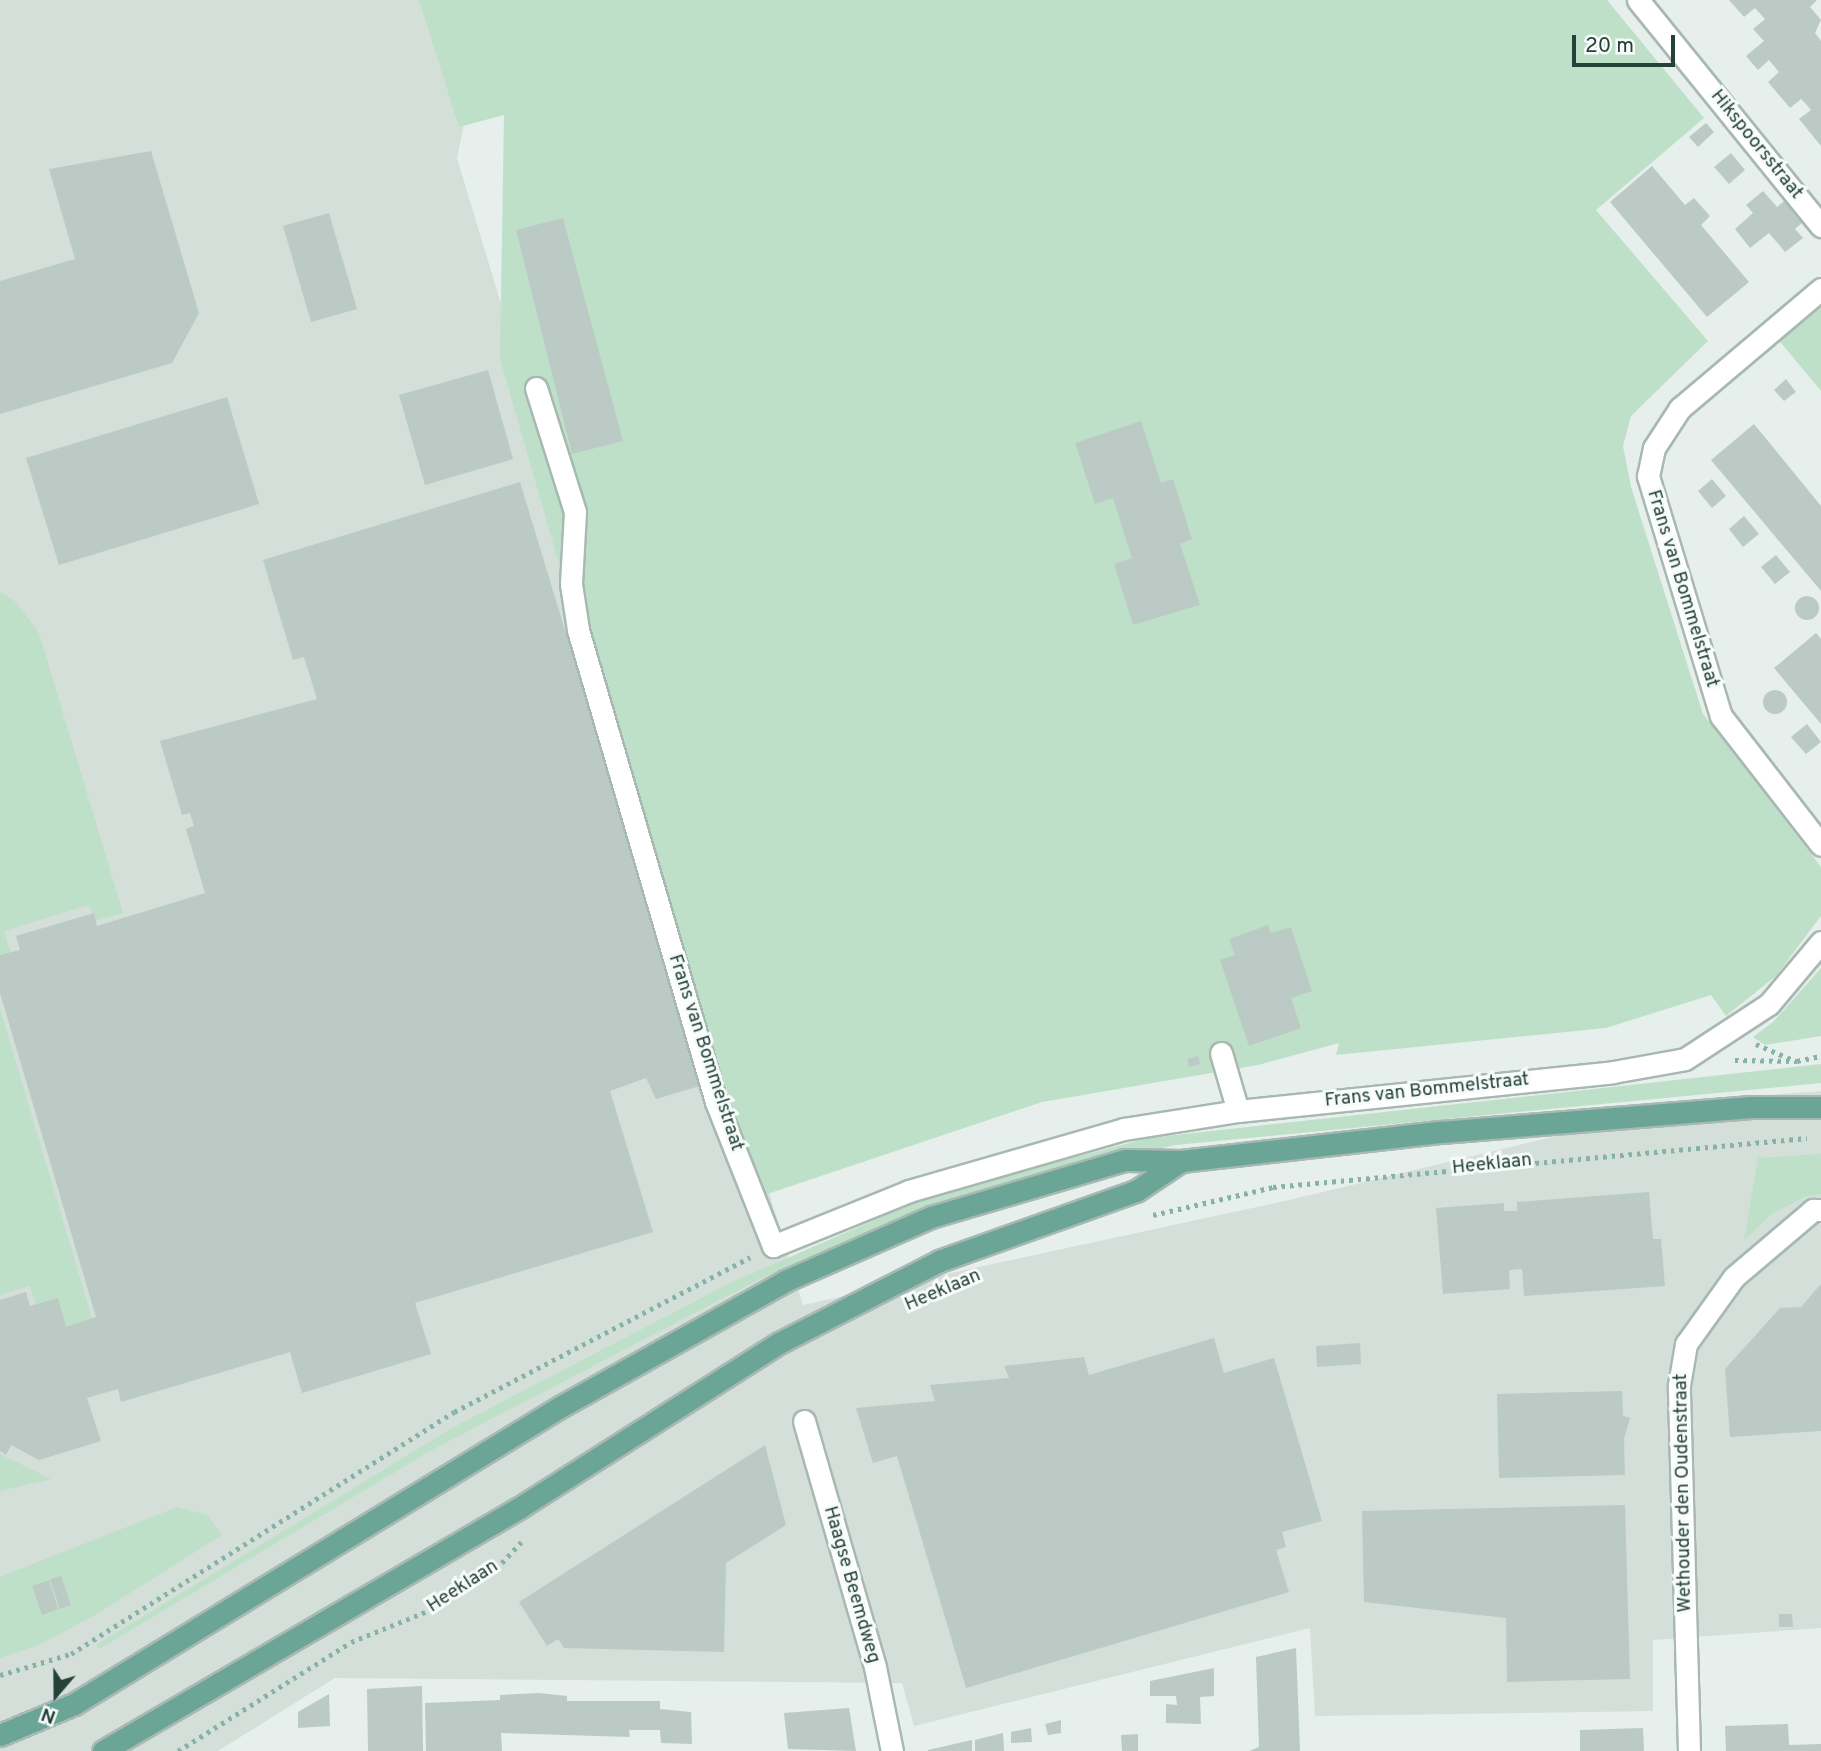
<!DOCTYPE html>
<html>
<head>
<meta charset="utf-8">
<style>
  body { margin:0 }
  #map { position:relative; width:1821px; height:1751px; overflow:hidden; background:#e6efeb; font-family:Overpass,sans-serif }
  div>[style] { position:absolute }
  .built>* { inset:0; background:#d4dfda }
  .green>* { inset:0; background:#bfe0c8 }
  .building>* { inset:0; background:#bbcac4 }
  .round { border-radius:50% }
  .path>* { height:4.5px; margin-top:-2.25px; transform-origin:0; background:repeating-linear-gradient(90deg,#86b3a5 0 3.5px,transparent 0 8.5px) }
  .roads { filter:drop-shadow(2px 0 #a8b8b2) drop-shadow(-2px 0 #a8b8b2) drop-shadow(0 2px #a8b8b2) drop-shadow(0 -2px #a8b8b2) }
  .minor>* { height:21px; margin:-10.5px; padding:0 10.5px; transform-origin:10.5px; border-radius:10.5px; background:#fff }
  .major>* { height:21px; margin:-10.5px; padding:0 10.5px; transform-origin:10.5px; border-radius:10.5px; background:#6aa596 }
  span { translate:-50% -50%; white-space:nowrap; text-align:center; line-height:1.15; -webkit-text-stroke:6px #f7fbf9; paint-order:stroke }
  .street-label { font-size:19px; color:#24423a }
  .north { position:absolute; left:21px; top:1660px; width:70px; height:70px; -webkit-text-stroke:5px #f7fbf9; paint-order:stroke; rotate:200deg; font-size:19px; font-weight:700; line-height:28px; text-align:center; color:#24423a }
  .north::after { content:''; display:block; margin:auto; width:24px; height:32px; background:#24423a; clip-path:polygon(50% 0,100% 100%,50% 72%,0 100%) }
  .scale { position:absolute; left:1572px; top:35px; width:103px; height:32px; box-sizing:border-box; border:4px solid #24423a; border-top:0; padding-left:9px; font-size:21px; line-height:24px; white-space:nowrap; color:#24423a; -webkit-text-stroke:5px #f7fbf9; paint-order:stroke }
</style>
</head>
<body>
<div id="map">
  <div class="built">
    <i style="clip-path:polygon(0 0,474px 0,484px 27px,457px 158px,803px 1305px,1285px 1201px,1706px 1100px,1821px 1091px,1821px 1628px,1653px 1640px,1653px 1711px,1315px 1716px,1310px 1628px,914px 1726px,902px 1683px,335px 1678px,218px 1751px,0 1751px)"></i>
  </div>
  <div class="green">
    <i style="clip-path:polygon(419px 0,1607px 0,1704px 118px,1596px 210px,1708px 341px,1631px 416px,1623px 446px,1631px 487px,1703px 714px,1821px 867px,1821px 916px,1776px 976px,1726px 1016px,1711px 995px,1606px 1028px,1336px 1055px,1339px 1043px,1258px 1065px,1042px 1102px,743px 1202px,500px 359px,504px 115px,459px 127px)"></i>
    <i style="clip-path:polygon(1821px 301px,1821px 391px,1777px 338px)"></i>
    <i style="clip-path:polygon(0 592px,16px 602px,39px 633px,123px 913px,95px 921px,89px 905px,4px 931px,11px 953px,0 957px)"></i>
    <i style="clip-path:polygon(1821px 968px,1821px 1036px,1765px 1045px,1753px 1037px,1773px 1022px)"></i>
    <i style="clip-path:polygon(0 1009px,95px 1328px,47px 1342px,30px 1286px,0 1295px)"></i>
    <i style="clip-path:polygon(1821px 1064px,1821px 1083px,1176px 1145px,1051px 1172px,903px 1217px,758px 1280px,434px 1449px,99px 1649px,96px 1645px,452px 1428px,732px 1282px,930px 1196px,1148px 1138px)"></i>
    <i style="clip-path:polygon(1821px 1154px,1821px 1194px,1807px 1196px,1773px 1213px,1744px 1240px,1758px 1158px)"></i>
    <i style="clip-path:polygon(0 1454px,51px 1479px,0 1491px)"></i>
    <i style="clip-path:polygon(177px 1507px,207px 1515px,222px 1535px,95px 1615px,39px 1645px,0 1658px,0 1577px)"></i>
  </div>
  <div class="building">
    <i style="clip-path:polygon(1729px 0,1817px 0,1810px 7px,1821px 20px,1815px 33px,1821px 41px,1821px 146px,1799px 119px,1811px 110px,1806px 104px,1801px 99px,1790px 108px,1768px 82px,1779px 72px,1769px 60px,1758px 70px,1746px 56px,1764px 41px,1753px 29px,1765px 19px,1755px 8px,1744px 17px)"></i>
    <i style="clip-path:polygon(1706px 123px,1714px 132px,1698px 147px,1689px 137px)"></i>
    <i style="clip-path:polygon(151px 151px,199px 313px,172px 363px,0 414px,0 281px,75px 259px,49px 169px)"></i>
    <i style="clip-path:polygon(1731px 153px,1745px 170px,1729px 184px,1714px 167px)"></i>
    <i style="clip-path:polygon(1652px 166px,1685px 205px,1694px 198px,1710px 216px,1701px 225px,1749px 282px,1707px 317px,1610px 202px)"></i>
    <i style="clip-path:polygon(1763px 191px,1777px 207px,1784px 201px,1802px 223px,1795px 229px,1803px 238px,1785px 252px,1769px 233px,1750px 248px,1735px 229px,1753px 213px,1746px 205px)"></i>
    <i style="clip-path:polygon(329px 213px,357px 309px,311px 322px,283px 226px)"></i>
    <i style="clip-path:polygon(563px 218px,623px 441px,572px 454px,516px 230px)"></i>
    <i style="clip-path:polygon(488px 370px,513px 459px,425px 485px,399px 395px)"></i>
    <i style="clip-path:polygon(1786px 379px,1796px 392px,1784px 401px,1774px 390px)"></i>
    <i style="clip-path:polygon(227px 397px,259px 504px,59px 565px,26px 458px)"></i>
    <i style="clip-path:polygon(1141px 421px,1161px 483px,1173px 479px,1192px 539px,1180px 544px,1200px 605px,1133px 625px,1114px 564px,1132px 558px,1113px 498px,1095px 504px,1075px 443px)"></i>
    <i style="clip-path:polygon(1754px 424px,1821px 506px,1821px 591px,1711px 460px)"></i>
    <i style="clip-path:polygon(1712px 479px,1726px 496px,1712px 508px,1698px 491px)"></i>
    <i style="clip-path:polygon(520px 482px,703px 1085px,656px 1099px,646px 1078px,610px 1091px,653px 1232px,415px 1303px,431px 1354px,302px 1393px,290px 1352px,121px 1402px,118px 1389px,87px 1398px,101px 1441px,39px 1460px,11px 1445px,6px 1455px,0 1451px,0 1300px,26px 1292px,30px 1306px,58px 1298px,66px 1327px,96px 1317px,0 993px,0 955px,20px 950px,16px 936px,94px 913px,97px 926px,205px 893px,186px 829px,194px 826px,190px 813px,182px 815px,160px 741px,317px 699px,304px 657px,293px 660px,263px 560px)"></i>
    <i style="clip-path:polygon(1744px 516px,1759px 534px,1743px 547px,1729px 529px)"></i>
    <i style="clip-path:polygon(1776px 555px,1790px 572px,1775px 584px,1761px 567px)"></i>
    <i class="round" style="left:1795px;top:596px;width:24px;height:24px"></i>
    <i style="clip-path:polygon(1816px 633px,1821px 639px,1821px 724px,1774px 668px)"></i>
    <i class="round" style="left:1763px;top:690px;width:24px;height:24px"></i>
    <i style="clip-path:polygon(1807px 724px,1821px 742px,1806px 754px,1791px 737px)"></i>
    <i style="clip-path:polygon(1268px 925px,1271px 933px,1291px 927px,1312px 991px,1291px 998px,1301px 1028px,1249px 1046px,1220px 960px,1235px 955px,1229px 939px)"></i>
    <i style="clip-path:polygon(1198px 1056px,1200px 1064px,1189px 1067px,1187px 1059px)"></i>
    <i style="clip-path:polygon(1649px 1192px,1653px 1239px,1661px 1239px,1665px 1286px,1524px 1296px,1522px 1269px,1509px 1270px,1510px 1289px,1443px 1294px,1436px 1208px,1504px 1203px,1504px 1211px,1517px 1211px,1517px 1202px)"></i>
    <i style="clip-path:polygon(1821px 1284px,1821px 1431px,1730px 1437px,1725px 1369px,1780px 1308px,1801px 1307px)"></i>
    <i style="clip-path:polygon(1214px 1338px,1224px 1373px,1274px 1358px,1322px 1521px,1282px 1532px,1286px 1547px,1276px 1550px,1289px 1592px,966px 1688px,897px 1456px,873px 1463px,856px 1408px,935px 1401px,930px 1385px,1009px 1378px,1004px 1366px,1084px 1357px,1089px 1375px)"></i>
    <i style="clip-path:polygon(1360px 1343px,1361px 1364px,1317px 1367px,1316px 1346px)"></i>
    <i style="clip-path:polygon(1622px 1391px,1623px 1416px,1630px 1418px,1624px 1439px,1625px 1475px,1499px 1478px,1497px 1394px)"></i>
    <i style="clip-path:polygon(765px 1445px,786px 1525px,726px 1563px,724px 1652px,564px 1648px,558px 1639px,547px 1646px,519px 1602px)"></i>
    <i style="clip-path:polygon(1625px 1505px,1630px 1679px,1507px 1682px,1506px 1618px,1364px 1602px,1362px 1511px)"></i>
    <i style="clip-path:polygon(61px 1576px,71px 1605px,60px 1609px,50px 1579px)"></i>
    <i style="clip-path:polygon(49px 1580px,58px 1609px,42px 1615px,32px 1586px)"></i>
    <i style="clip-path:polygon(1779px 1614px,1792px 1614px,1793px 1627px,1779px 1627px)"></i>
    <i style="clip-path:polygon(1296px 1648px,1300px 1751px,1249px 1751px,1259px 1747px,1256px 1657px)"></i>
    <i style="clip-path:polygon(1214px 1668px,1214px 1696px,1200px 1697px,1201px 1724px,1166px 1723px,1166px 1704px,1177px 1705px,1176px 1696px,1150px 1696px,1150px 1681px)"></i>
    <i style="clip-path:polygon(422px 1686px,423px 1751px,368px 1751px,367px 1689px)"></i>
    <i style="clip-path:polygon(539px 1693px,567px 1696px,567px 1701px,660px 1701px,660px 1709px,691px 1712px,692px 1744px,661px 1743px,660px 1730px,629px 1730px,630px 1737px,501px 1733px,502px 1751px,426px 1751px,425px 1703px,500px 1700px,500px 1695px)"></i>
    <i style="clip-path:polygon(329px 1694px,330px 1726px,298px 1728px,298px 1712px)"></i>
    <i style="clip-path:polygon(849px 1708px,856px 1751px,788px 1749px,784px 1713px)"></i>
    <i style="clip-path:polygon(1061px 1720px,1061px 1733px,1048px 1735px,1045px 1724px)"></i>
    <i style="clip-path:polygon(1788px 1724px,1789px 1745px,1821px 1744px,1821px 1751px,1726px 1751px,1725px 1726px)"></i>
    <i style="clip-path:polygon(1031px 1728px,1032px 1742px,1011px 1743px,1011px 1732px)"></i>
    <i style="clip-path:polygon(1643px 1728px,1644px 1751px,1580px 1751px,1580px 1730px)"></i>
    <i style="clip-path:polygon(1003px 1733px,1004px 1751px,975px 1751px,975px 1740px)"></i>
    <i style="clip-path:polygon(1138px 1734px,1138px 1751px,1122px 1751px,1121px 1735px)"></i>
    <i style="clip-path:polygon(972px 1740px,972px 1751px,928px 1751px,928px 1750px)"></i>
  </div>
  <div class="path">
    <i style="left:1756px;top:1044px;width:40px;rotate:23.4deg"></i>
    <i style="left:1735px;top:1060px;width:62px;rotate:0.9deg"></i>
    <i style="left:1797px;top:1061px;width:25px;rotate:-12deg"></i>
    <i style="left:1153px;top:1215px;width:123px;rotate:-13.1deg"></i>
    <i style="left:1273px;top:1187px;width:536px;rotate:-5.24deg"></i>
    <i style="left:0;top:1675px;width:74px;rotate:-16.5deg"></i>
    <i style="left:71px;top:1654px;width:453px;rotate:-32.3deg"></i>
    <i style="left:454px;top:1412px;width:334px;rotate:-27.6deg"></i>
    <i style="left:178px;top:1751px;width:204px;rotate:-32.2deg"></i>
    <i style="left:351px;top:1642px;width:96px;rotate:-22deg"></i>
    <i style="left:440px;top:1606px;width:67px;rotate:-33.5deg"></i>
    <i style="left:496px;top:1569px;width:37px;rotate:-47deg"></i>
  </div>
  <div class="roads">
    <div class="minor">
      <i style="left:1638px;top:0;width:291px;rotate:51deg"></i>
      <i style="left:1821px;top:289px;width:185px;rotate:139.8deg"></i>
      <i style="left:1680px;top:408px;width:48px;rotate:123deg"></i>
      <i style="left:1654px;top:448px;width:29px;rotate:102deg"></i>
      <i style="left:1648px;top:476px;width:251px;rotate:73.1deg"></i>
      <i style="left:1721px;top:716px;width:163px;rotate:52.2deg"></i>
      <i style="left:536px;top:388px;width:130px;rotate:72.5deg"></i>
      <i style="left:575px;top:512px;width:72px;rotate:93.2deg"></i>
      <i style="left:571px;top:584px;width:47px;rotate:81.3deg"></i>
      <i style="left:578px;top:630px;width:492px;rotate:73.7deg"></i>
      <i style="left:716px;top:1102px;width:155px;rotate:68.4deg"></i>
      <i style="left:773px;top:1246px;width:147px;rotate:-22deg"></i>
      <i style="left:909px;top:1191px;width:224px;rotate:-16.1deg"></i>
      <i style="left:1124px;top:1129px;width:115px;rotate:-9deg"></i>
      <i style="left:1238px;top:1111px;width:377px;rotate:-5.9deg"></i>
      <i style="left:1613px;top:1072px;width:73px;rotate:-10.2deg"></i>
      <i style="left:1685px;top:1059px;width:100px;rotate:-33.2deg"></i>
      <i style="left:1769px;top:1004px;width:81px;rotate:-50deg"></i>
      <i style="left:1221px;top:1053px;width:60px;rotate:73.7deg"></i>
      <i style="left:804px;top:1421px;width:256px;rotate:73.9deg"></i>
      <i style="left:875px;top:1667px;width:86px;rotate:78.6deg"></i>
      <i style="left:1689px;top:1751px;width:366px;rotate:-91.6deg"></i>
      <i style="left:1679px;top:1385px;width:42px;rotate:-80.3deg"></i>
      <i style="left:1686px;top:1344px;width:82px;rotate:-54.4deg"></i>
      <i style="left:1734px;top:1277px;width:104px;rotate:-40.3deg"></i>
      <i style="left:1813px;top:1210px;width:8px"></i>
    </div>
    <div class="major">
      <i style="left:0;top:1735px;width:80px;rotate:-22.7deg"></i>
      <i style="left:74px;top:1704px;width:570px;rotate:-31.43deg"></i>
      <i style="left:560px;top:1407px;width:258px;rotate:-29.2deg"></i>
      <i style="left:785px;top:1281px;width:159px;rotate:-23.7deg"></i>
      <i style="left:931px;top:1217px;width:202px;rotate:-16.4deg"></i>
      <i style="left:1125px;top:1160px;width:56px;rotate:1deg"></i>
      <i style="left:1181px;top:1161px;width:262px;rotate:-6.4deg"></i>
      <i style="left:1441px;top:1132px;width:311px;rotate:-4.6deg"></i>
      <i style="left:1751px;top:1107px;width:70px"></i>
      <i style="left:103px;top:1751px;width:482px;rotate:-30.3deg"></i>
      <i style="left:519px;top:1508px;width:308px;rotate:-32.4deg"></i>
      <i style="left:779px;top:1343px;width:180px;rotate:-27.1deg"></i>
      <i style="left:939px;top:1261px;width:209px;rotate:-19.6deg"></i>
      <i style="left:1136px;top:1191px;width:54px;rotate:-33.7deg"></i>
    </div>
  </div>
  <div class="street-label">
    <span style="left:1756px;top:145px;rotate:51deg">Hikspoorsstraat</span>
    <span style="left:1682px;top:589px;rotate:73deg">Frans van Bommelstraat</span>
    <span style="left:705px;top:1053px;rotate:72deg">Frans van Bommelstraat</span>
    <span style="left:1427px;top:1091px;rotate:-6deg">Frans van Bommelstraat</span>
    <span style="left:1492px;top:1165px;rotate:-6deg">Heeklaan</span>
    <span style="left:943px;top:1291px;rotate:-23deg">Heeklaan</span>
    <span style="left:1684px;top:1493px;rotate:-91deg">Wethouder den Oudenstraat</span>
    <span style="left:851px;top:1585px;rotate:74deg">Haagse Beemdweg</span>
    <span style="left:463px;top:1587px;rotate:-33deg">Heeklaan</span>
  </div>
  <div class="north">N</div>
  <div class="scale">20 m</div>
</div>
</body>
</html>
